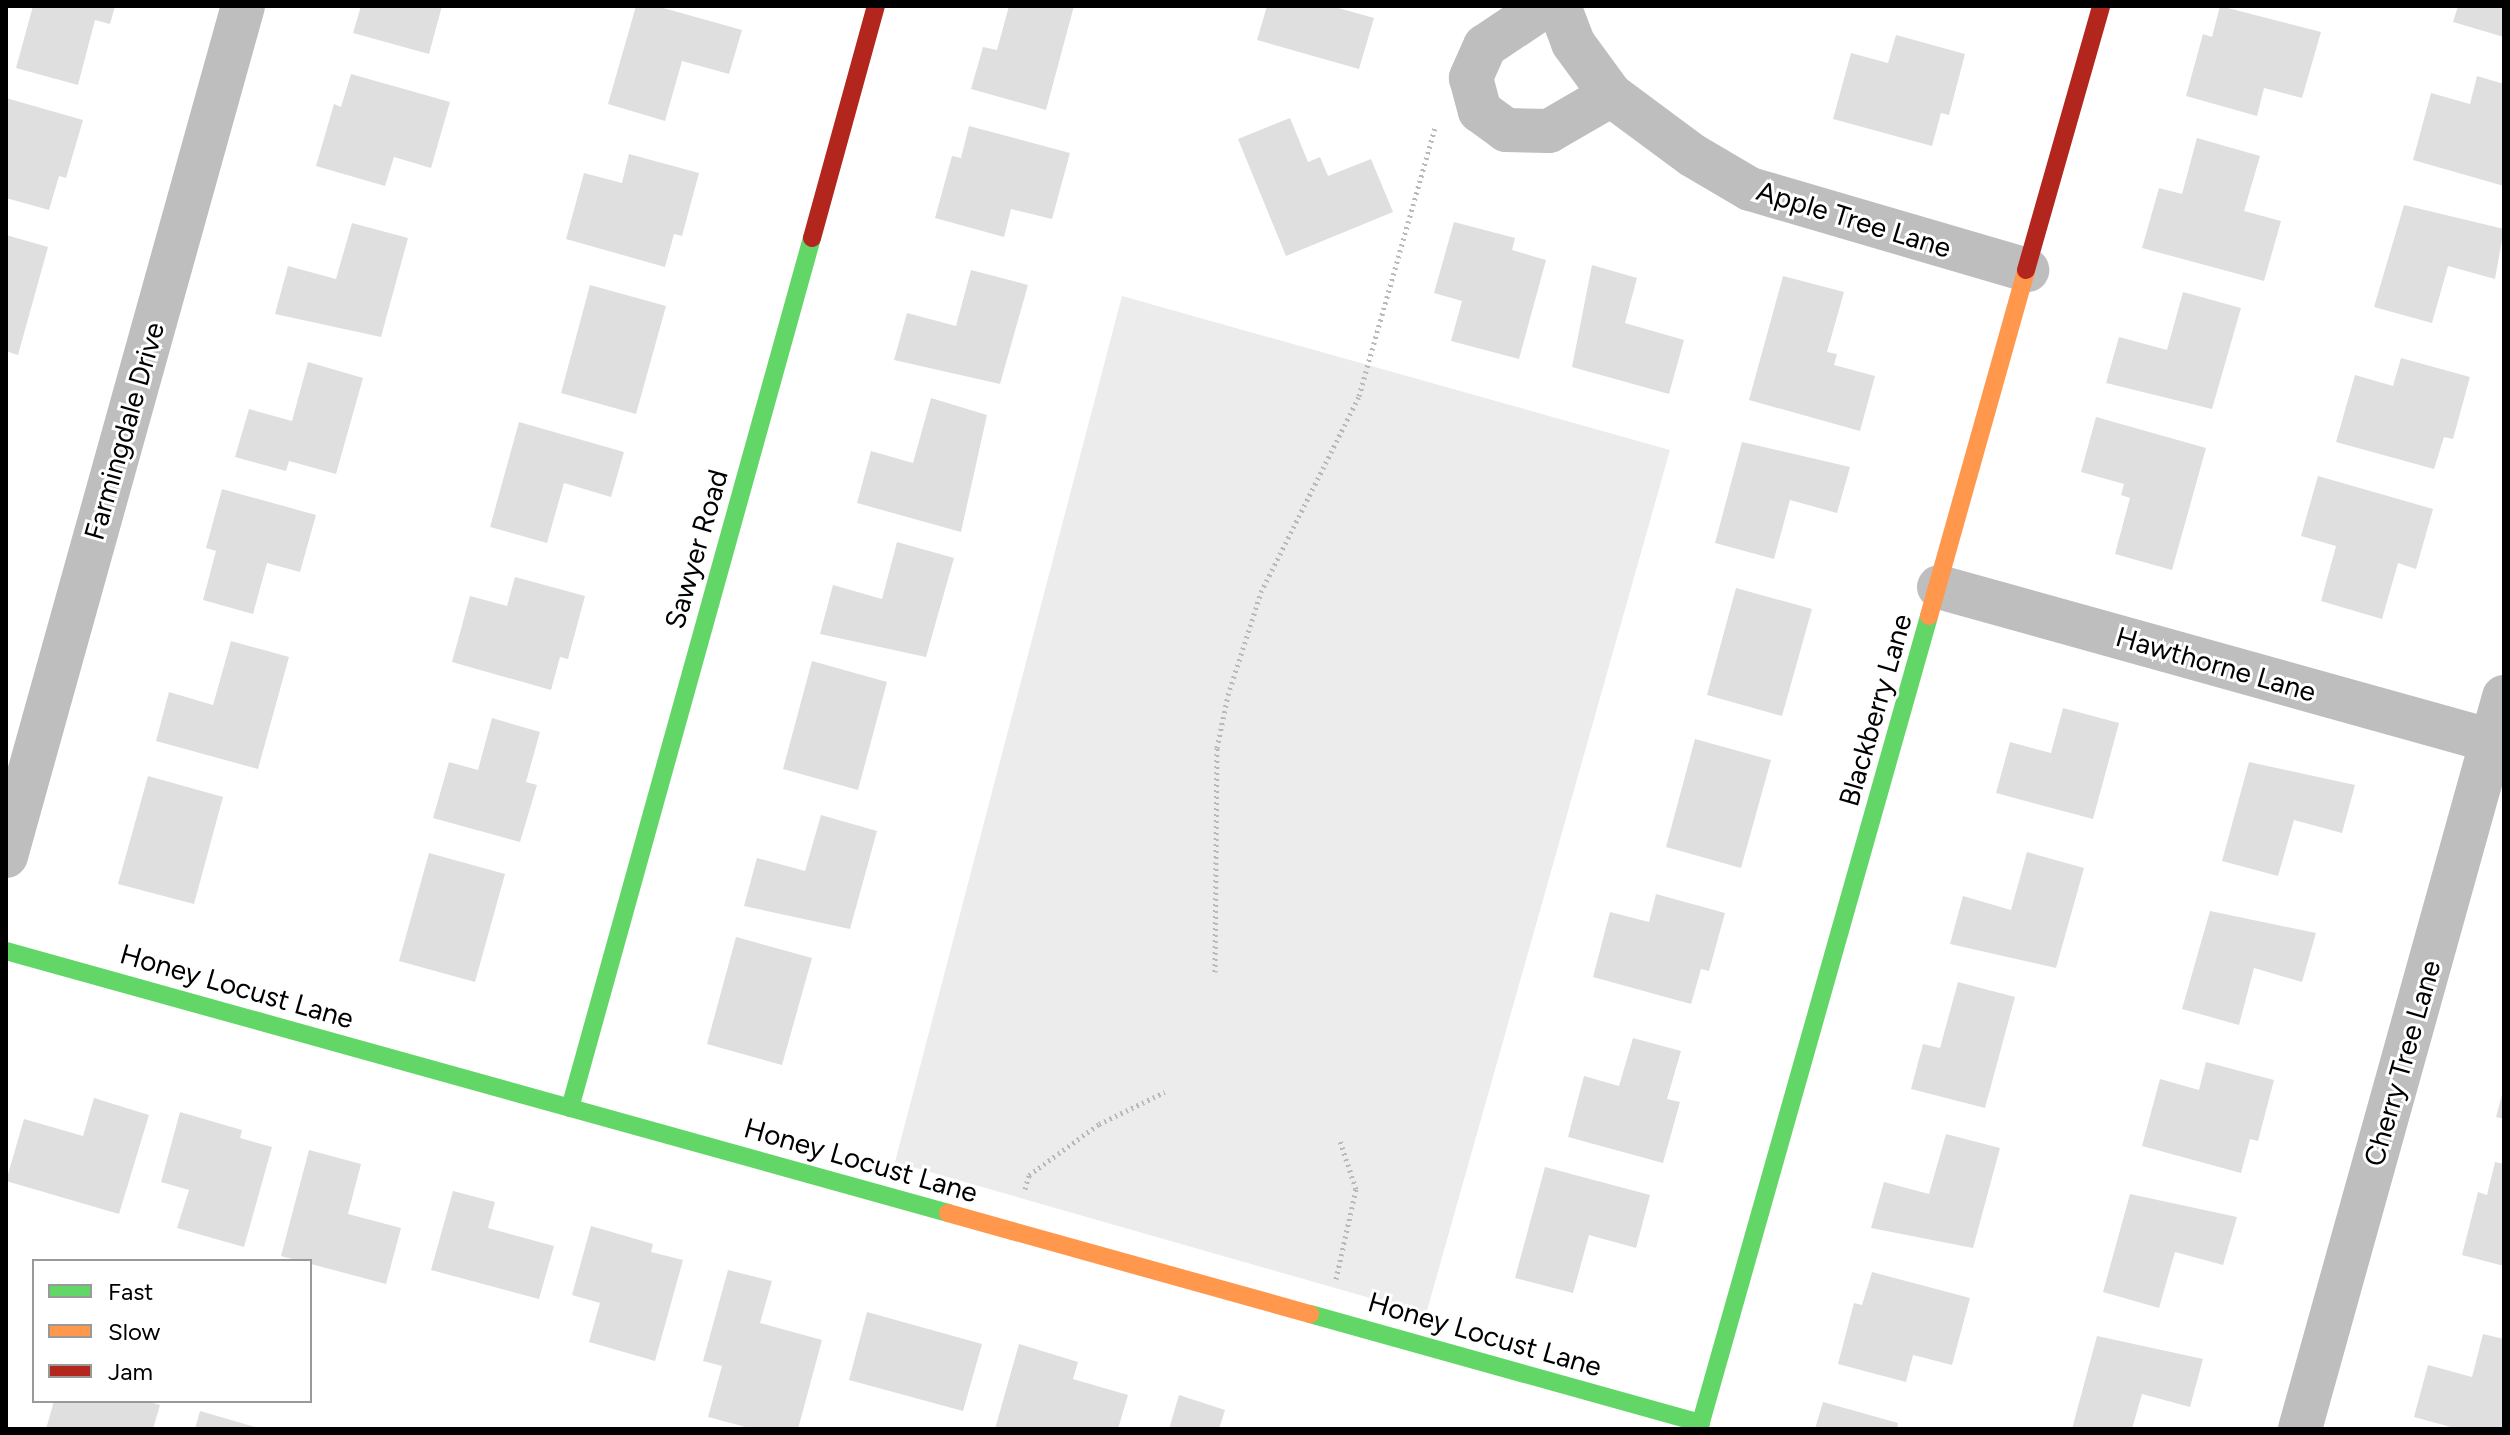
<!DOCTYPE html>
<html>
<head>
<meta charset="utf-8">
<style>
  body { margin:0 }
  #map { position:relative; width:2510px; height:1435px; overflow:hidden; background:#fff; font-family:Figtree,sans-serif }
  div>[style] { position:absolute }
  .green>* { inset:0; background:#ececec }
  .building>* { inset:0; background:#dfdfdf }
  .path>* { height:5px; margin-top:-2.5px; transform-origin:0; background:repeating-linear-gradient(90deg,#b9b9b9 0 2px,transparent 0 6px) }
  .street>* { height:44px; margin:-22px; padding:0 22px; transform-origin:22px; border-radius:22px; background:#bebebe }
  .fast>* { height:18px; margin:-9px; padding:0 9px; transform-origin:9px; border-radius:9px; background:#63d668 }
  .slow>* { height:18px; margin:-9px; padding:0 9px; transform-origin:9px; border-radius:9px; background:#ff974d }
  .jam>* { height:18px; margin:-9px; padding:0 9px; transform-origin:9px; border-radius:9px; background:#b3261e }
  span { translate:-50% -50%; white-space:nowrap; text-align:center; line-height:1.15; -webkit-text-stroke:6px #fff; paint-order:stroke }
  .street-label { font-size:28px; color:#000 }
  .frame { position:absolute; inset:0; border:8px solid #000; pointer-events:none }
  .legend { position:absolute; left:32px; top:1259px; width:280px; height:144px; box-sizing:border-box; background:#fff; border:2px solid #999; margin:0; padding:10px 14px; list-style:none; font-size:24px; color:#000 }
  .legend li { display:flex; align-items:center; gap:16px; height:40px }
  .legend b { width:40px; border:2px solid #999 }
</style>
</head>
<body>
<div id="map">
  <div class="green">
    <i style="clip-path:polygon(1122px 296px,1670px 450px,1426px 1314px,895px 1162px)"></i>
  </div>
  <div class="building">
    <i style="clip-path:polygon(33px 6px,115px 6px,110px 24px,95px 20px,78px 85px,16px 68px)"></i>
    <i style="clip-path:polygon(361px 6px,442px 6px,429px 54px,353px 33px)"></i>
    <i style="clip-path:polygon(636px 6px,656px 6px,742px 30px,729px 74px,682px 61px,665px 121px,608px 104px)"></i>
    <i style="clip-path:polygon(1009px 6px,1074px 6px,1046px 110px,971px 89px,983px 47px,997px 50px)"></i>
    <i style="clip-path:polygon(1267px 6px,1331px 6px,1374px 18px,1359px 69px,1257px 40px)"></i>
    <i style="clip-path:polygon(2220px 6px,2321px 32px,2302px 98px,2264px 88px,2257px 116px,2186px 96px,2203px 34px,2212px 37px)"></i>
    <i style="clip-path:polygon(2458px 6px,2504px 6px,2504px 37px,2453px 22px)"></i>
    <i style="clip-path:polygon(1896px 35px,1965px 54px,1949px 115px,1941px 113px,1932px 146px,1833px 119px,1851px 53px,1888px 63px)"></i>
    <i style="clip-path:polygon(351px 74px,450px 102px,431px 168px,394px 157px,385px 186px,316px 166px,334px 104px,341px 107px)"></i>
    <i style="clip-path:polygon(2477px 76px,2504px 84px,2504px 186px,2413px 160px,2431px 93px,2470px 104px)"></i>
    <i style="clip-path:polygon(6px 98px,83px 120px,66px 178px,59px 176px,49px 210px,6px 198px)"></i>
    <i style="clip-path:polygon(1290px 118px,1308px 162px,1320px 157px,1328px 176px,1371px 159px,1393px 212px,1286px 256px,1238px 139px)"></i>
    <i style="clip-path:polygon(969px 126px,1070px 153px,1052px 219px,1011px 209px,1004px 237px,935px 218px,952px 156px,961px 158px)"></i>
    <i style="clip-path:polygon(2197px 138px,2260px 156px,2244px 211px,2281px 221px,2264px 281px,2142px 248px,2159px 188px,2182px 194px)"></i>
    <i style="clip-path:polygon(629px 154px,699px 173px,682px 236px,674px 234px,665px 267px,566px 239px,584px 173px,622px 183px)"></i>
    <i style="clip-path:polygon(2404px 205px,2504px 229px,2495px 279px,2448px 266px,2432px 323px,2374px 307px)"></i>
    <i style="clip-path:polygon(1454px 222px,1515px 238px,1512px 250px,1546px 260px,1519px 359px,1451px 341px,1462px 301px,1434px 293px)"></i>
    <i style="clip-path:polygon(352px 223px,408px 238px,381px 337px,275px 314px,288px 266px,336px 279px)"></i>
    <i style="clip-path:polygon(6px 235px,48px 247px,18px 355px,6px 351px)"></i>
    <i style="clip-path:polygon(1592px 265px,1637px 278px,1625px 323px,1684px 340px,1669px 394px,1572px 367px)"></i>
    <i style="clip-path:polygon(971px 270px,1028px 285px,1000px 384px,894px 360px,907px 313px,956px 326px)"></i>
    <i style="clip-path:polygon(1783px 276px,1844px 292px,1827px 352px,1837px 354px,1834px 365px,1875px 376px,1860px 431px,1749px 400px)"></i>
    <i style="clip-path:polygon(590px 285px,666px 306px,636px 414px,561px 393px)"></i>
    <i style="clip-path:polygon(2183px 292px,2241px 308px,2212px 409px,2106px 383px,2119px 337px,2167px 350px)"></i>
    <i style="clip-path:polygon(2401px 358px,2470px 377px,2453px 439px,2444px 437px,2434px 469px,2336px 442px,2355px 375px,2393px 386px)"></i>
    <i style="clip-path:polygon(308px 362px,363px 378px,336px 474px,289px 461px,286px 471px,235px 457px,249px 409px,292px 421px)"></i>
    <i style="clip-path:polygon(931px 398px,987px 415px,961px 532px,857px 503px,871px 451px,913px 463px)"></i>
    <i style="clip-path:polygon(2096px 417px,2206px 448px,2172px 570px,2115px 554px,2130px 498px,2121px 495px,2124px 484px,2081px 472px)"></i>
    <i style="clip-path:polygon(519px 422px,624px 452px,611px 497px,564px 483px,547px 543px,490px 527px)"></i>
    <i style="clip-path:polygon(1742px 442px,1850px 467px,1837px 513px,1790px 500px,1774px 559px,1715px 543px)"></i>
    <i style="clip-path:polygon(2318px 476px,2433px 509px,2416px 569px,2398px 563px,2382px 619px,2321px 601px,2336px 546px,2301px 536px)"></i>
    <i style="clip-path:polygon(222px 489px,316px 515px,300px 572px,267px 563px,253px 614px,203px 600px,216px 551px,206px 548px)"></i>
    <i style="clip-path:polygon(897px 542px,954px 558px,926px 657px,820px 634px,833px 585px,882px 599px)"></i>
    <i style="clip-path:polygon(515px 577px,585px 596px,568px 659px,560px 657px,551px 690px,452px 662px,470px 596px,507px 606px)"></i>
    <i style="clip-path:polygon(1736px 588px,1812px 609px,1782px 716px,1707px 695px)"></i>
    <i style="clip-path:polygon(231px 641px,289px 657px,258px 769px,156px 741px,169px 692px,213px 705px)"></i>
    <i style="clip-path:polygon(812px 661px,887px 682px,858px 790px,783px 769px)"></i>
    <i style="clip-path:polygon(2063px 708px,2119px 723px,2093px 819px,1996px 793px,2010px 742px,2051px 753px)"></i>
    <i style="clip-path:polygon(492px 718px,540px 732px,526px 782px,537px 785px,520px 842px,433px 818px,449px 762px,478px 770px)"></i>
    <i style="clip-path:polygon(1695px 739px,1771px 760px,1741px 868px,1666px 847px)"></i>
    <i style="clip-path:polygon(2249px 762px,2355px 785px,2342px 833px,2294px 820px,2278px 876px,2222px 861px)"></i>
    <i style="clip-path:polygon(148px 776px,223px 797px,194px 904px,118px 884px)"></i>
    <i style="clip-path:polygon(821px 815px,877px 831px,850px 929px,744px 906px,757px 858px,805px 871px)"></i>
    <i style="clip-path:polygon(2027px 852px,2084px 868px,2056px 968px,1950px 944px,1963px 896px,2011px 910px)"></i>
    <i style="clip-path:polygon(429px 853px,505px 874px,475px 982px,399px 961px)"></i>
    <i style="clip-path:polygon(1656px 894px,1725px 913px,1709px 971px,1701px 969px,1691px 1004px,1593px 977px,1610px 912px,1649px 922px)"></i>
    <i style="clip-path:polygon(2210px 911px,2316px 933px,2302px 982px,2254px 968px,2239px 1025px,2182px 1009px)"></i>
    <i style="clip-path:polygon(736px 937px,812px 958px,782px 1065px,707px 1044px)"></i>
    <i style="clip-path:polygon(1958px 982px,2015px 997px,1985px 1108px,1911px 1089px,1923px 1044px,1940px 1048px)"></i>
    <i style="clip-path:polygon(1633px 1038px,1681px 1051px,1667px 1099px,1680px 1102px,1663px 1163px,1568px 1137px,1584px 1076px,1619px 1086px)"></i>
    <i style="clip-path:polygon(2206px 1062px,2274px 1080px,2258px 1141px,2250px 1139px,2241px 1173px,2142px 1146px,2160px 1079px,2199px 1090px)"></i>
    <i style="clip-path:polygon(2503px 1091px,2504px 1091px,2504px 1119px,2496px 1117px)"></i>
    <i style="clip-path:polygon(94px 1098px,149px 1115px,119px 1214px,6px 1181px,24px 1119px,83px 1136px)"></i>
    <i style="clip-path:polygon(180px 1112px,242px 1130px,240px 1138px,272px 1147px,244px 1247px,177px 1228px,189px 1190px,161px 1182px)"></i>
    <i style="clip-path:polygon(1946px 1134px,2000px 1148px,1973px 1248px,1871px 1228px,1884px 1182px,1929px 1194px)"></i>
    <i style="clip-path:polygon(309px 1150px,361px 1164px,348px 1214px,401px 1228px,386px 1284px,281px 1256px)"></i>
    <i style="clip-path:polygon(2495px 1162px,2504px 1164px,2504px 1266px,2462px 1255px,2478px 1192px,2487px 1195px)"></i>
    <i style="clip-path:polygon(1545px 1167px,1650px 1195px,1636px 1248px,1589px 1235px,1573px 1293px,1515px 1278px)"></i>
    <i style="clip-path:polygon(453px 1191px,495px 1202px,488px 1228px,554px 1246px,539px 1299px,431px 1270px)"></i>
    <i style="clip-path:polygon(2130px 1194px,2237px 1217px,2223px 1265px,2175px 1252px,2159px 1308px,2103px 1292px)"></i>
    <i style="clip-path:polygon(591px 1226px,653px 1244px,651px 1252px,683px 1260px,655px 1361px,589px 1342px,600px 1303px,572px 1295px)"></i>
    <i style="clip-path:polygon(728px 1270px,772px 1281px,760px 1323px,822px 1340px,798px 1429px,753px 1429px,708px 1417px,722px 1366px,703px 1361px)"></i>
    <i style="clip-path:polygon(1872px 1272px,1970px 1298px,1952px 1365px,1913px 1355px,1906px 1382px,1838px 1364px,1854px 1303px,1862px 1305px)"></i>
    <i style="clip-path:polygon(867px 1312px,982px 1344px,963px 1411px,849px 1380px)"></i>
    <i style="clip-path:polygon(2483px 1334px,2504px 1339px,2504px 1429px,2458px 1429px,2414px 1417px,2428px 1365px,2472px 1377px)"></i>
    <i style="clip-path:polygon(2097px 1336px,2203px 1359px,2190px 1407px,2142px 1394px,2132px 1429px,2072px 1429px)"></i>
    <i style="clip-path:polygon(1019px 1344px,1078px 1362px,1073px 1379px,1128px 1395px,1118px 1429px,995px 1429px)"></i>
    <i style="clip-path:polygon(1179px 1395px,1225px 1410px,1219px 1429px,1169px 1429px)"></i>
    <i style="clip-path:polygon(54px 1401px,146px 1401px,160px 1405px,153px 1429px,46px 1429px)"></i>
    <i style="clip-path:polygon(1823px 1402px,1898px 1423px,1897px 1429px,1815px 1429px)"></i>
    <i style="clip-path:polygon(200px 1411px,259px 1428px,259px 1429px,195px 1429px)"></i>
  </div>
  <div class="path">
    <i style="left:1215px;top:972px;width:224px;rotate:-89.5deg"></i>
    <i style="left:1217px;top:748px;width:54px;rotate:-78.3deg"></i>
    <i style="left:1228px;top:695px;width:108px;rotate:-72.2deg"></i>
    <i style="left:1261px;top:592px;width:219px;rotate:-63.4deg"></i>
    <i style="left:1359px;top:396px;width:280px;rotate:-74.2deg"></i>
    <i style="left:1025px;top:1189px;width:15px;rotate:-74deg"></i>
    <i style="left:1029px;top:1175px;width:87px;rotate:-36.1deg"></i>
    <i style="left:1099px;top:1124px;width:73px;rotate:-25.9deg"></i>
    <i style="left:1336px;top:1279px;width:92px;rotate:-77.5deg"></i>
    <i style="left:1356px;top:1189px;width:51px;rotate:-108.4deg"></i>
  </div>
  <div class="street">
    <i style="left:1545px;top:6px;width:72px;rotate:146.3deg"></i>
    <i style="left:1485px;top:46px;width:35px;rotate:114deg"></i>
    <i style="left:1471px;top:78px;width:34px;rotate:75deg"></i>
    <i style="left:1480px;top:111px;width:32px;rotate:36deg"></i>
    <i style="left:1506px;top:130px;width:43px;rotate:1.3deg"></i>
    <i style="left:1549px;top:131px;width:72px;rotate:-30.1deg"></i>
    <i style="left:1559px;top:6px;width:40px;rotate:69deg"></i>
    <i style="left:1573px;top:43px;width:64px;rotate:53.8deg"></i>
    <i style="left:1611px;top:95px;width:101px;rotate:36.5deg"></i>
    <i style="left:1692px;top:155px;width:67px;rotate:30.4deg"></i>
    <i style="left:1750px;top:189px;width:289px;rotate:16.3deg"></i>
    <i style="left:1939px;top:587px;width:574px;rotate:15.56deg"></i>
    <i style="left:6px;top:856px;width:882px;rotate:-74.42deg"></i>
    <i style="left:2300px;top:1429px;width:760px;rotate:-74.43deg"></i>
  </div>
  <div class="fast">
    <i style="left:6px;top:951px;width:978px;rotate:15.54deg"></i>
    <i style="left:570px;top:1108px;width:903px;rotate:-74.46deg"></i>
    <i style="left:1310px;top:1314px;width:406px;rotate:15.6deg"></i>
    <i style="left:1699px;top:1429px;width:845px;rotate:-74.2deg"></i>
  </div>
  <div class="slow">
    <i style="left:1929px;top:616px;width:359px;rotate:-74.3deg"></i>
    <i style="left:948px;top:1213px;width:376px;rotate:15.6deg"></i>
  </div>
  <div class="jam">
    <i style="left:812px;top:238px;width:241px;rotate:-74.6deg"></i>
    <i style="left:2026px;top:270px;width:274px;rotate:-74.1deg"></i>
  </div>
  <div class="street-label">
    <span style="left:1854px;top:219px;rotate:17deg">Apple Tree Lane</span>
    <span style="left:124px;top:431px;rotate:-74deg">Farmingdale Drive</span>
    <span style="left:696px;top:549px;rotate:-74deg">Sawyer Road</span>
    <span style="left:2216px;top:664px;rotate:16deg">Hawthorne Lane</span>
    <span style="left:1875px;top:710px;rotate:-74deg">Blackberry Lane</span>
    <span style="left:237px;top:986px;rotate:16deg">Honey Locust Lane</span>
    <span style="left:2402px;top:1063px;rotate:-74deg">Cherry Tree Lane</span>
    <span style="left:861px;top:1160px;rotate:16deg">Honey Locust Lane</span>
    <span style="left:1485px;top:1334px;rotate:16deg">Honey Locust Lane</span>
  </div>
  <div class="frame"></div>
  <ul class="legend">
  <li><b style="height:10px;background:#63d668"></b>Fast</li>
  <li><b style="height:10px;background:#ff974d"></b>Slow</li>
  <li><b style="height:10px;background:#b3261e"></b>Jam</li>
  </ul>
</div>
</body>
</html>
